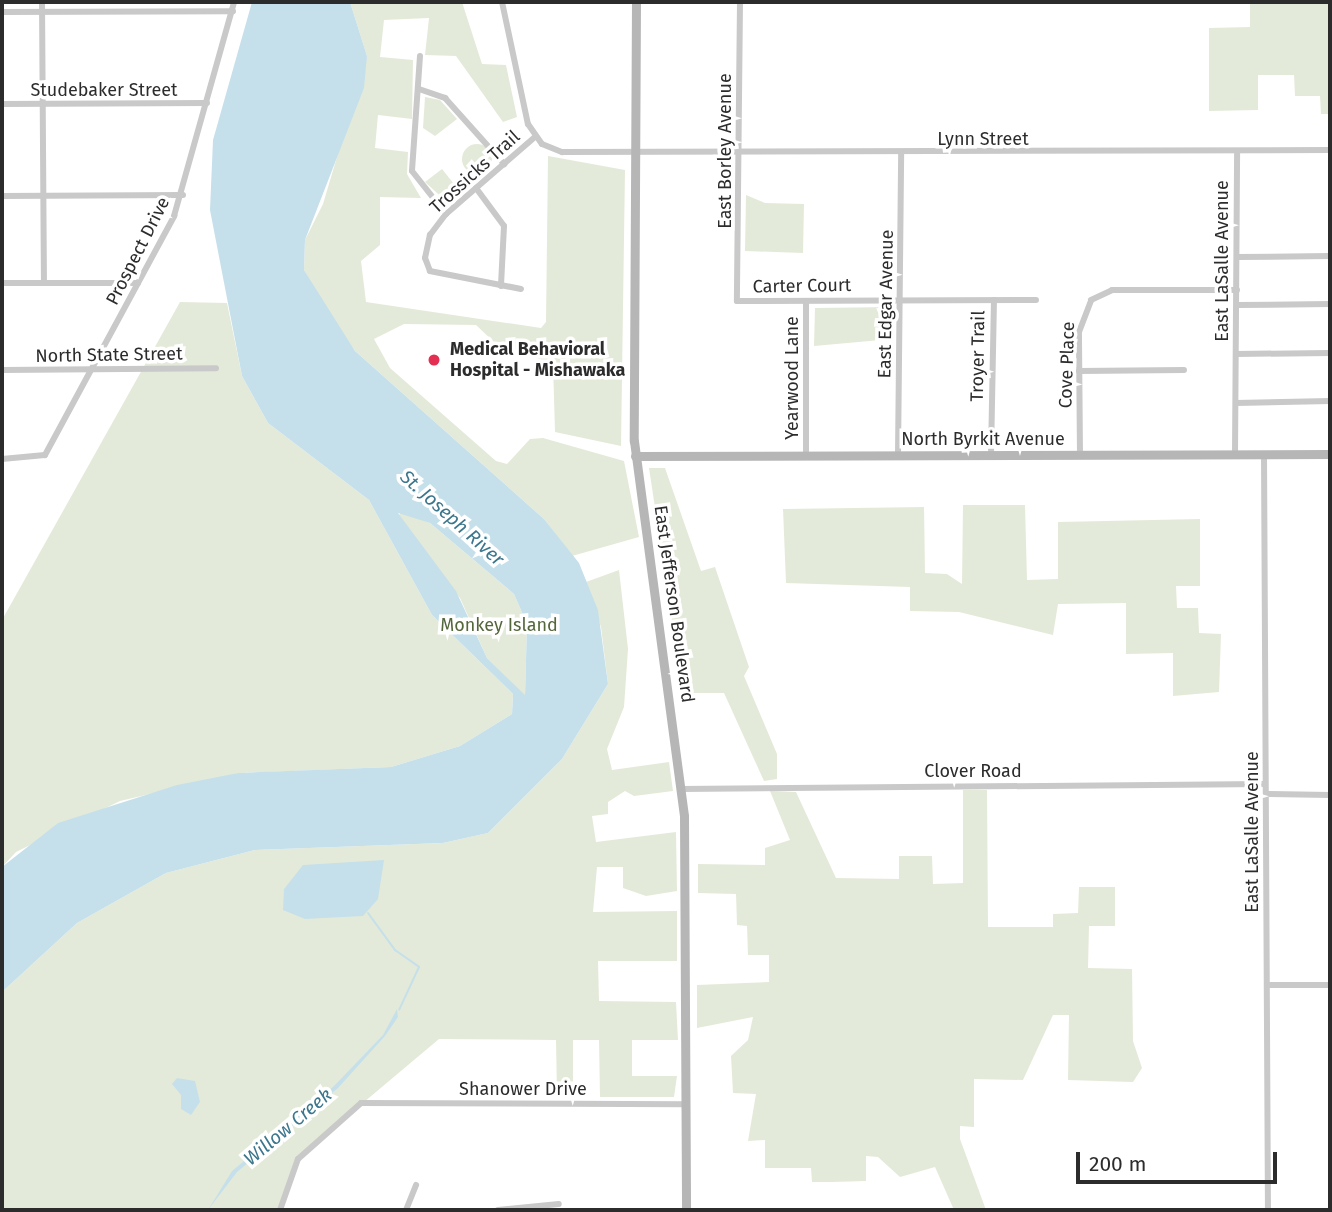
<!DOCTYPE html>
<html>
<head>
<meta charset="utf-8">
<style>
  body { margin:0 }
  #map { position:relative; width:1332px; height:1212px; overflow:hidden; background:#fff; font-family:"Fira Sans",sans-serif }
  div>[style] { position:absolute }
  .green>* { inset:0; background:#e4ead9 }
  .round { border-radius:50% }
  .water>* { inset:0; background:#c5e0ea }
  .stream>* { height:2px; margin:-1px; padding:0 1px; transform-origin:1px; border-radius:1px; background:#c5e0ea }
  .street>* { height:6px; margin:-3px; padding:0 3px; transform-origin:3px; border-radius:3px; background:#c9c9c9 }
  .secondary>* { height:9px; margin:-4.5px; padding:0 4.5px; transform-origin:4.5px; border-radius:4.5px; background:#b6b6b6 }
  .dots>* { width:19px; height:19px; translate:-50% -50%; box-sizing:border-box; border:4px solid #fff; border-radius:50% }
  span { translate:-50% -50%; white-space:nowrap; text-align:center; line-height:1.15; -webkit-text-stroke:7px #fff; paint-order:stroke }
  .street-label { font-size:18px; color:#2c2c2c }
  .poi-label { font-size:18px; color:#2c2c2c; font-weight:700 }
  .left { translate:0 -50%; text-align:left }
  .park-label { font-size:18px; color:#54663b }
  .water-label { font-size:19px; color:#3c768c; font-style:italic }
  .frame { position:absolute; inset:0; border:4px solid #2c2c2c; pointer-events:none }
  .scale { position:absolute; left:1076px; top:1152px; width:201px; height:32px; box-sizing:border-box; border:4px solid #2c2c2c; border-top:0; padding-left:9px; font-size:21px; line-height:24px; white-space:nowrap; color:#2c2c2c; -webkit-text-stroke:5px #fff; paint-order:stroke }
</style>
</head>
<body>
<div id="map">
  <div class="green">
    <i style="clip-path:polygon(350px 2px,462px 2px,482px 64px,506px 65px,517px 117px,503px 122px,456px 56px,425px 55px,429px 18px,384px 20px,380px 57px,413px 60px,412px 119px,378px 115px,375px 148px,408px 152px,407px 174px,421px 198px,380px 197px,380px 245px,361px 261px,366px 302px,541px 328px,546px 322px,548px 156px,625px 170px,621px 446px,555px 432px,553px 364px,495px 343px,476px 325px,404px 324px,374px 339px,390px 368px,496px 461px,507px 464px,530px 439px,543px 438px,624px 461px,639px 537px,572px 556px,544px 519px,355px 351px,326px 310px,304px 270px,305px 240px,323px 204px,367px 56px)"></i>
    <i style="clip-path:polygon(1250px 2px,1330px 2px,1330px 114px,1321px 114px,1320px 96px,1295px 96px,1294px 75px,1258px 75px,1258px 110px,1209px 111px,1209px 28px,1250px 27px)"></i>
    <i style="clip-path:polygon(425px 97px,440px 100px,457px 119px,435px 136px,423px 128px)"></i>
    <i class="round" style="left:462px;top:144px;width:30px;height:30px"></i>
    <i style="clip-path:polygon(442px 169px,462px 194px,449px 204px,425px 182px)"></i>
    <i style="clip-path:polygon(746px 195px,765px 203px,804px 204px,803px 253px,745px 251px)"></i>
    <i style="clip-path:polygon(180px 302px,227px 303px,242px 376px,268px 423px,369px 500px,432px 615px,513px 694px,512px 714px,460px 746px,391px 767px,239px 773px,120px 801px,16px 852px,2px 867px,2px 620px)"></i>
    <i style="clip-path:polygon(892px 307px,892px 339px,814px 346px,815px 308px)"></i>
    <i style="clip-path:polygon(649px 468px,665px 468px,701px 571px,715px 567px,749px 667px,744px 676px,777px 754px,777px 779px,764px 781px,724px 693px,683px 693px)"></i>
    <i style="clip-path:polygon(963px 505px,1025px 505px,1027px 580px,1058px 579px,1058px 522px,1200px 519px,1200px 586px,1176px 586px,1177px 608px,1198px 608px,1199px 633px,1221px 634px,1219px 692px,1173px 696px,1173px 653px,1126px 654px,1126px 603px,1058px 604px,1053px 635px,959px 612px,910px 611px,910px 587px,786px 583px,783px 509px,924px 507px,925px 573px,947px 574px,962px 584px)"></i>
    <i style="clip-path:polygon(401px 512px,430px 523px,514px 594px,527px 624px,525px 696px,487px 658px,460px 598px,397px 518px)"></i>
    <i style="clip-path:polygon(619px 570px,628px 649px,624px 707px,607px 749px,612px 770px,669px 762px,673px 791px,634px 796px,625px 791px,608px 802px,608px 814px,592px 816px,596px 842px,676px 832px,677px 891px,646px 896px,623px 888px,623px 867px,597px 867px,593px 912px,677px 911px,677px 961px,598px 961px,599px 1001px,676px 1002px,678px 1040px,632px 1040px,632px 1076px,677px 1076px,674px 1097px,600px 1097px,599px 1040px,573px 1040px,573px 1096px,557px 1097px,556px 1040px,439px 1039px,301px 1155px,277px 1210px,2px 1210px,2px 992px,77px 923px,166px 873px,255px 850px,443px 843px,488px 833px,562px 759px,608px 684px,601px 627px,586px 582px)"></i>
    <i style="clip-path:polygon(963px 790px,987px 790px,988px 927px,1053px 927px,1053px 914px,1078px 913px,1079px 887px,1115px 887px,1115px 926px,1089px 926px,1088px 968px,1132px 969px,1133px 1041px,1142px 1068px,1133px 1082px,1068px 1080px,1069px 1015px,1053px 1015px,1023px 1080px,974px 1079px,974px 1127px,960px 1126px,960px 1139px,986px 1210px,954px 1210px,935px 1167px,900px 1177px,878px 1157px,866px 1156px,866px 1181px,832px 1182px,812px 1182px,811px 1168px,765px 1168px,765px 1140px,748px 1141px,756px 1094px,733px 1093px,731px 1056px,748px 1040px,753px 1017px,697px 1028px,697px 985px,769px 982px,769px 955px,748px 955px,747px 926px,737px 925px,736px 894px,698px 893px,698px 864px,765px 865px,765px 848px,790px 840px,770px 791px,796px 792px,836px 878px,899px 879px,899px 856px,932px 856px,933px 884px,963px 883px)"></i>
  </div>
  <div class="water">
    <i style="clip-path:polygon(evenodd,252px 2px,350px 2px,367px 56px,364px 88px,305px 240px,304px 270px,355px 351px,544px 519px,579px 563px,598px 610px,608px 684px,562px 759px,488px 833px,443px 843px,255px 850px,166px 873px,77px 923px,2px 992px,2px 867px,58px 823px,177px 785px,238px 773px,391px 767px,460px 746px,512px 714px,513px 694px,432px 615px,369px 500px,268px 423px,242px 376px,210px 210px,213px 140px,252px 2px,398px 513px,430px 523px,514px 594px,527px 624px,525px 695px,487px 658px,456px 591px,398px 513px)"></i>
    <i style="clip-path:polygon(384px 860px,378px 899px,363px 916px,305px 919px,283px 910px,284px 889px,303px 865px)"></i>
    <i style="clip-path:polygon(397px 1009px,398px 1017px,385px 1036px,338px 1088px,237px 1172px,208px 1210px,232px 1171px,334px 1086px,383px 1035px)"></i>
    <i style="clip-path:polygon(177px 1078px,195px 1081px,200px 1102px,191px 1115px,181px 1109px,181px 1095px,172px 1084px)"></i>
  </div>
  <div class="stream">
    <i style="left:368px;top:913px;width:46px;rotate:53.9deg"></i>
    <i style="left:395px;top:950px;width:29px;rotate:35deg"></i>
    <i style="left:419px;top:967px;width:47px;rotate:114.9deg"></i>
  </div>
  <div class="street">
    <i style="left:42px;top:2px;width:281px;rotate:89.6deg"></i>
    <i style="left:502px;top:2px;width:125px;rotate:78deg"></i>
    <i style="left:528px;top:124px;width:24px;rotate:55deg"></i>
    <i style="left:542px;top:144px;width:22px;rotate:22deg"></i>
    <i style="left:562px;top:152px;width:768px;rotate:-0.15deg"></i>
    <i style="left:740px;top:2px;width:299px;rotate:90.6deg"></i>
    <i style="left:737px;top:301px;width:299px;rotate:-0.2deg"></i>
    <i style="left:2px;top:12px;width:231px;rotate:-0.2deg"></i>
    <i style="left:420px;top:56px;width:115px;rotate:94deg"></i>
    <i style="left:412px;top:171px;width:55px;rotate:51.7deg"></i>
    <i style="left:419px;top:89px;width:28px;rotate:19deg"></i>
    <i style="left:445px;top:98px;width:89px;rotate:48.2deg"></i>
    <i style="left:2px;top:104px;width:205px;rotate:-0.3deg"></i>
    <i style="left:476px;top:188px;width:47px;rotate:53.6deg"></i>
    <i style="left:504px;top:226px;width:60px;rotate:92.9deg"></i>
    <i style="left:2px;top:196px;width:181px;rotate:-0.3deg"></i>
    <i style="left:1237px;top:257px;width:93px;rotate:-0.6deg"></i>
    <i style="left:2px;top:283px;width:136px"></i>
    <i style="left:521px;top:289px;width:93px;rotate:-168.8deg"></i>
    <i style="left:430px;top:271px;width:14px;rotate:-111deg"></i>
    <i style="left:425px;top:258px;width:24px;rotate:-78deg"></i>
    <i style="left:430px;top:235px;width:26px;rotate:-53deg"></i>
    <i style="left:446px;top:214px;width:118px;rotate:-40.9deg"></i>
    <i style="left:806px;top:301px;width:154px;rotate:90deg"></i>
    <i style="left:1237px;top:305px;width:93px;rotate:-0.6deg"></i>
    <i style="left:1236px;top:354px;width:94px;rotate:-0.6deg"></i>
    <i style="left:2px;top:370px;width:214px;rotate:-0.5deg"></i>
    <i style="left:1079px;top:371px;width:105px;rotate:-0.5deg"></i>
    <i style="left:1236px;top:403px;width:94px;rotate:-1.2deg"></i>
    <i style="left:1235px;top:454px;width:303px;rotate:-89.6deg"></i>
    <i style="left:1264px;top:454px;width:756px;rotate:89.7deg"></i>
    <i style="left:898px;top:455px;width:302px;rotate:-89.4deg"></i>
    <i style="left:991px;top:455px;width:155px;rotate:-88.9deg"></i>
    <i style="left:1080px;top:455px;width:123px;rotate:-90.5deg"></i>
    <i style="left:1079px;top:332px;width:34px;rotate:-69deg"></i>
    <i style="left:1091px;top:300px;width:23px;rotate:-25deg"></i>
    <i style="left:1112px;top:290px;width:125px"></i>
    <i style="left:2px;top:459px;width:43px;rotate:-5.3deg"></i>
    <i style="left:45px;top:455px;width:272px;rotate:-61.6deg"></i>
    <i style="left:174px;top:216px;width:222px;rotate:-74.3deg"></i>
    <i style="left:681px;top:789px;width:584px;rotate:-0.49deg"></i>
    <i style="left:1266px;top:794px;width:64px;rotate:0.9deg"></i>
    <i style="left:1267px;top:985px;width:63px"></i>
    <i style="left:280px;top:1210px;width:54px;rotate:-70.6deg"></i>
    <i style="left:298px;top:1159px;width:84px;rotate:-41.6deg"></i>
    <i style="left:361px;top:1103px;width:325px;rotate:0.2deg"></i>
    <i style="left:406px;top:1210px;width:27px;rotate:-68deg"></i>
    <i style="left:498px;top:1210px;width:61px;rotate:-5.6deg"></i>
  </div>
  <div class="secondary">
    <i style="left:636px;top:2px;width:439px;rotate:90.3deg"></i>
    <i style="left:634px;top:441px;width:378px;rotate:82.4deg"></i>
    <i style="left:684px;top:816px;width:394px;rotate:89.7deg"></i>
    <i style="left:635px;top:456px;width:695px;rotate:-0.16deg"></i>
  </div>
  <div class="dots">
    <i style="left:434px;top:360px;background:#e22f52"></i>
  </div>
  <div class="street-label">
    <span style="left:104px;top:90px">Studebaker Street</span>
    <span style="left:983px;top:139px">Lynn Street</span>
    <span style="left:725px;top:151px;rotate:-90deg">East Borley Avenue</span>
    <span style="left:475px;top:172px;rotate:-42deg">Trossicks Trail</span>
    <span style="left:138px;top:251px;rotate:-63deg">Prospect Drive</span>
    <span style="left:1222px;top:261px;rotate:-90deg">East LaSalle Avenue</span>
    <span style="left:802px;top:286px;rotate:-1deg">Carter Court</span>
    <span style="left:886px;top:304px;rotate:-89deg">East Edgar Avenue</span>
    <span style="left:109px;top:355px;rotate:-1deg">North State Street</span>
    <span style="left:978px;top:356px;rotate:-89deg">Troyer Trail</span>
    <span style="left:1067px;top:365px;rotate:-88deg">Cove Place</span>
    <span style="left:792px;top:378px;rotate:-90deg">Yearwood Lane</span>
    <span style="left:983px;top:439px">North Byrkit Avenue</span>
    <span style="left:674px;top:604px;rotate:82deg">East Jefferson Boulevard</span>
    <span style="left:973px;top:771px">Clover Road</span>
    <span style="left:1252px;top:832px;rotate:-90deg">East LaSalle Avenue</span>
    <span style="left:523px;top:1089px">Shanower Drive</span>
  </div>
  <div class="poi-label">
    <span class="left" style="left:450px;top:360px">Medical Behavioral<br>Hospital - Mishawaka</span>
  </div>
  <div class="park-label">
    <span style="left:499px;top:625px">Monkey Island</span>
  </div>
  <div class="water-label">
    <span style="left:452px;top:518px;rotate:42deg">St. Joseph River</span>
    <span style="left:288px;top:1127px;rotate:-40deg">Willow Creek</span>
  </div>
  <div class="frame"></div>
  <div class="scale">200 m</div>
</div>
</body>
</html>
